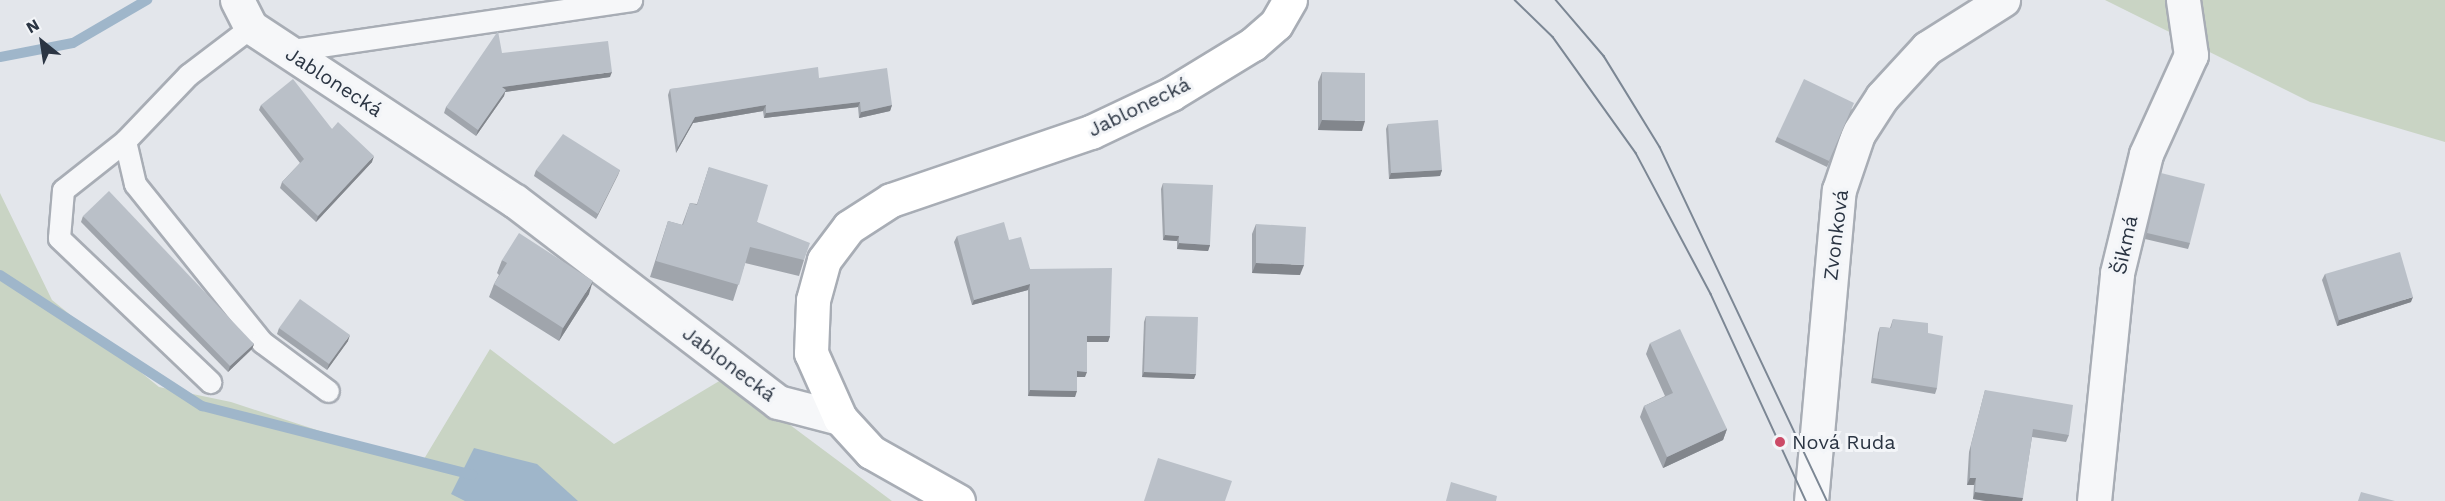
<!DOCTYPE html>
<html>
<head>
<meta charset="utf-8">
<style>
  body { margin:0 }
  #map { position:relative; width:2445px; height:501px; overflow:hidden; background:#e3e6eb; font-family:"Work Sans",sans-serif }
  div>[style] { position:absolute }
  .green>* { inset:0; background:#c9d4c4 }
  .water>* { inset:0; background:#9fb6ca }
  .stream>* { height:10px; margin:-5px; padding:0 5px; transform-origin:5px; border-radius:5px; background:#9fb6ca }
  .roads { filter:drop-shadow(2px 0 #a8adb5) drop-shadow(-2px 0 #a8adb5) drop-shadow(0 2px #a8adb5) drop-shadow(0 -2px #a8adb5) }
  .lane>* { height:21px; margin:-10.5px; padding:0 10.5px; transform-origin:10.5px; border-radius:10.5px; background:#f6f7f9 }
  .street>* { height:33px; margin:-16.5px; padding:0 16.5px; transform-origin:16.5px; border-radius:16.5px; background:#f6f7f9 }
  .secondary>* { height:33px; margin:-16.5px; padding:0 16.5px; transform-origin:16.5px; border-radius:16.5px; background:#fff }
  .tram>* { height:1.5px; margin:-0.75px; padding:0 0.75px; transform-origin:0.75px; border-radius:0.75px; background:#7c8794 }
  .wall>* { inset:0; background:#a0a5ac }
  .shaded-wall>* { inset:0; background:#82868c }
  .building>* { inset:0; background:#bac0c8 }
  .dots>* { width:16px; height:16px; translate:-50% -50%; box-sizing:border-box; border:3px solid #f3f5f8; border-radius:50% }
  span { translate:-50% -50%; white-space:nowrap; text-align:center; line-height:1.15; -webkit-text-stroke:6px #f3f5f8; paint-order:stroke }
  .street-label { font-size:20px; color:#2b3543 }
  .poi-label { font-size:20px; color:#2b3543 }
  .left { translate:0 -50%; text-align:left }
  .north { position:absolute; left:12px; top:12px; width:60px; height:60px; -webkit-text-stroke:4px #f3f5f8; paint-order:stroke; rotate:330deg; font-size:16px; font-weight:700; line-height:24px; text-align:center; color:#2b3543 }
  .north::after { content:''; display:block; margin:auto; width:21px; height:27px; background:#2b3543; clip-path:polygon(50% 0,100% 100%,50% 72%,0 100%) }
</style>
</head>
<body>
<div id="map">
  <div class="green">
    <i style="clip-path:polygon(2105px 0,2445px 0,2445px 142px,2310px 102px)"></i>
    <i style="clip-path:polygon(0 193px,52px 300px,159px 387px,231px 402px,421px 464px,490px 349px,614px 444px,726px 377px,892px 501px,0 501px)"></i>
  </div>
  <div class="water">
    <i style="clip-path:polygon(474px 448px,537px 464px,578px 501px,465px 501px,451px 494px)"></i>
  </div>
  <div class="stream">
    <i style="left:0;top:57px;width:74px;rotate:-10.9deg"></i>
    <i style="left:73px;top:43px;width:86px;rotate:-30.2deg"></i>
    <i style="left:0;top:275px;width:241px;rotate:33deg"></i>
    <i style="left:202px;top:406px;width:279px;rotate:14.3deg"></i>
  </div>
  <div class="roads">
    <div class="lane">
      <i style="left:251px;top:27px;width:79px;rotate:142.7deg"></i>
      <i style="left:188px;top:75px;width:91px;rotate:133.7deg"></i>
      <i style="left:125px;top:141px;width:44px;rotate:76.9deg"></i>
      <i style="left:135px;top:184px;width:203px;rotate:51.2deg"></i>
      <i style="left:262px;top:342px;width:82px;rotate:36.6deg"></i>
      <i style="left:286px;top:51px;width:349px;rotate:-8.4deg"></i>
      <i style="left:125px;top:141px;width:79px;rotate:141.7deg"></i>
      <i style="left:63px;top:190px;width:48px;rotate:94.8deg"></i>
      <i style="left:59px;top:238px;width:209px;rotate:43.6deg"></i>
    </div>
    <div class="street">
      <i style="left:237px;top:0;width:30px;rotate:63deg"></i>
      <i style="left:251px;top:27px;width:316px;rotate:33.4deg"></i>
      <i style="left:515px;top:201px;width:331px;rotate:37.4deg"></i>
      <i style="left:778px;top:402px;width:64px;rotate:14.5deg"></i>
      <i style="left:1811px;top:501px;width:312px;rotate:-84.9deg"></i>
      <i style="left:1839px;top:190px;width:59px;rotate:-71.3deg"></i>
      <i style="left:1858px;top:134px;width:44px;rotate:-57deg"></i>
      <i style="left:1882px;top:97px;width:67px;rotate:-47.4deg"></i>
      <i style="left:1927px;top:48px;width:90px;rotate:-32.3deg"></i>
      <i style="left:2094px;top:501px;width:229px;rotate:-84.2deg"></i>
      <i style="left:2117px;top:273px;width:122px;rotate:-76.3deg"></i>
      <i style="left:2146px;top:154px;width:109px;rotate:-65.6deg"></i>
      <i style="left:2191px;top:55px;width:56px;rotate:-98.3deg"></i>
    </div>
    <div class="secondary">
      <i style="left:958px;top:501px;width:100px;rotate:-150.6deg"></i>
      <i style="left:871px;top:452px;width:46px;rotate:-132.4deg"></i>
      <i style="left:840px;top:418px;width:71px;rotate:-114deg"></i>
      <i style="left:811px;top:353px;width:53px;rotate:-87.8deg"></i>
      <i style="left:813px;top:300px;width:41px;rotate:-74.6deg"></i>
      <i style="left:824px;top:260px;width:41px;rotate:-52.9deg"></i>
      <i style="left:849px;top:227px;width:50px;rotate:-32.7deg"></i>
      <i style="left:891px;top:200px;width:211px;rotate:-18.8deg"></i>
      <i style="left:1091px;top:132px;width:89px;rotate:-25.4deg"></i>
      <i style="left:1171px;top:94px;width:96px;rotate:-31.4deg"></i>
      <i style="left:1253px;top:44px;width:30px;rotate:-41deg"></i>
      <i style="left:1276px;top:24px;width:28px;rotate:-60deg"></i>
    </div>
  </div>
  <div class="tram">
    <i style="left:1515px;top:0;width:53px;rotate:44.2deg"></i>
    <i style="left:1553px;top:37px;width:143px;rotate:54.4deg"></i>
    <i style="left:1636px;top:153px;width:160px;rotate:62deg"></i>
    <i style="left:1711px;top:294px;width:228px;rotate:65.3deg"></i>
    <i style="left:1556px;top:0;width:74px;rotate:49.4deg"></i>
    <i style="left:1604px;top:56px;width:107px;rotate:58.4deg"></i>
    <i style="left:1660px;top:147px;width:391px;rotate:64.7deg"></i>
  </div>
  <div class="wall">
    <i style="clip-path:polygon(502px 53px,610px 77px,505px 92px,504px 96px,476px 136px,444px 113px,446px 107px)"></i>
    <i style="clip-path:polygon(1322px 72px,1362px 131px,1318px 130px,1318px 82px)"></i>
    <i style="clip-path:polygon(819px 78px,892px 105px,890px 111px,859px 118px,858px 107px,764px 118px,763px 111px,693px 123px,676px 153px,668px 95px,670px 89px)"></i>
    <i style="clip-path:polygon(261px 105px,332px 129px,372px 162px,316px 222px,280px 188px,282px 182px,300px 163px,259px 110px)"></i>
    <i style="clip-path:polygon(1852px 109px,1827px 167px,1775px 142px,1777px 137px)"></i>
    <i style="clip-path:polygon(1388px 124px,1442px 170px,1440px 176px,1389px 179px,1386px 129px)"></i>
    <i style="clip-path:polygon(709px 167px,757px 222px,804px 260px,799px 276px,745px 263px,733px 301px,650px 277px,668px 221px,682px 225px,690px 203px,697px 204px)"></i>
    <i style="clip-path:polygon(536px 170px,620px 170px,596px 219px,534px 176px)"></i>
    <i style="clip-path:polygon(2161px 173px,2190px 243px,2188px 249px,2145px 239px)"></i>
    <i style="clip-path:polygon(1163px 183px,1210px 245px,1208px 251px,1177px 249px,1177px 241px,1163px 240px,1161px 189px)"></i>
    <i style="clip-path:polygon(83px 216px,254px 344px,252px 349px,228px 372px,81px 222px)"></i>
    <i style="clip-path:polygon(1256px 224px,1300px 275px,1252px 273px,1252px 234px)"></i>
    <i style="clip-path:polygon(957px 236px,1009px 240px,1030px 269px,1110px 336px,1108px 342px,1087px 342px,1085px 377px,1077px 377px,1075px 397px,1028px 396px,1028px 290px,972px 305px,954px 242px)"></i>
    <i style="clip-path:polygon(502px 260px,589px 294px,559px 341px,489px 297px,494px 284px,499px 275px,497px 273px)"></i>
    <i style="clip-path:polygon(2325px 274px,2411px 302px,2337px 326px,2322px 280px)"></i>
    <i style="clip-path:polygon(1146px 316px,1194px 379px,1142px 377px,1144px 322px)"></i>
    <i style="clip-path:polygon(1893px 319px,1928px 333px,1937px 388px,1935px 394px,1871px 383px,1878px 333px,1880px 327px,1890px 328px)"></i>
    <i style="clip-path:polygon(279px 328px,348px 341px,327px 370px,277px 334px)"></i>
    <i style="clip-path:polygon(1650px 343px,1727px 429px,1723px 440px,1663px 468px,1640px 417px,1644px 406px,1665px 396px,1646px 354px)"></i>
    <i style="clip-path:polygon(1985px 390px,2069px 435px,2066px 442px,2032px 437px,2022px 501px,1986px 501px,1973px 499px,1974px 485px,1967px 485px,1969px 452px)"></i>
  </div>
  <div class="shaded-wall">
    <i style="clip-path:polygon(612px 72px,610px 77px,505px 92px,504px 96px,476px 136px,478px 130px,502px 87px)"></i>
    <i style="clip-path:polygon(860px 102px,858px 107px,764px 118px,766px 113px)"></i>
    <i style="clip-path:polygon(766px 105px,763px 111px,693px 123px,676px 153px,678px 147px,695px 117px)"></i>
    <i style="clip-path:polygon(892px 105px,890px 111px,859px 118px,861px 112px)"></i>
    <i style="clip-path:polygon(1322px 120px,1365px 121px,1362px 131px,1318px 130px)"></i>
    <i style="clip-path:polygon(374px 156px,372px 162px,316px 222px,318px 216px)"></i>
    <i style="clip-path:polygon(620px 170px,618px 175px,596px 219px,598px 214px)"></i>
    <i style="clip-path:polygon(1442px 170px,1440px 176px,1389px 179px,1391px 173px)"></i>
    <i style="clip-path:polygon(1165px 235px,1179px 236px,1177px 241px,1163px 240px)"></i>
    <i style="clip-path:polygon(1179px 243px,1210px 245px,1208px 251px,1177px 249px)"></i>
    <i style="clip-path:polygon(1256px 263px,1304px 265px,1300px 275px,1252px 273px)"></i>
    <i style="clip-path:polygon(593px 281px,589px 294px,559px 341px,563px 328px)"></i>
    <i style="clip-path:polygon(1030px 284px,1028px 290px,972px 305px,974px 300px)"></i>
    <i style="clip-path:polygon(2413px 297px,2411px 302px,2337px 326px,2339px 320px)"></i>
    <i style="clip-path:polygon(350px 335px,348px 341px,327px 370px,329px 364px)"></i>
    <i style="clip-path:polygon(1087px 336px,1110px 336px,1108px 342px,1085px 342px)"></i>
    <i style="clip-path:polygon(254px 344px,252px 349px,228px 372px,230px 366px)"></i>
    <i style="clip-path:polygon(1077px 371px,1087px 372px,1085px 377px,1075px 377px)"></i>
    <i style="clip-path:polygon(1144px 372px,1196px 374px,1194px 379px,1142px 377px)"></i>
    <i style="clip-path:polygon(1030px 390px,1077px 391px,1075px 397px,1028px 396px)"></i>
    <i style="clip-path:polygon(1727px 429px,1723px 440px,1663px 468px,1667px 457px)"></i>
    <i style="clip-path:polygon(1970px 478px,1976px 478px,1974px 485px,1967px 485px)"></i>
    <i style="clip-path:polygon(1975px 492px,2023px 498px,2022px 501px,1986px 501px,1973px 499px)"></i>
  </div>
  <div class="building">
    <i style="clip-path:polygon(498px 31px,502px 53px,608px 41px,612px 72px,502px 87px,506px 90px,478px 130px,446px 107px)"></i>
    <i style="clip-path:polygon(818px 67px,819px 78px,887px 68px,892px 105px,861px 112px,860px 102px,766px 113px,766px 105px,695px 117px,678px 147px,670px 89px)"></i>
    <i style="clip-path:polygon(1322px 72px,1365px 73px,1365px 121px,1322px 120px)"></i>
    <i style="clip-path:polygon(293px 79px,332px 129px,338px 122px,374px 156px,318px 216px,282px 182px,304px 159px,261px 105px)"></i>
    <i style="clip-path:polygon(1804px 79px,1854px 103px,1829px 161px,1777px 137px)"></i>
    <i style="clip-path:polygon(1438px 120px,1442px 170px,1391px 173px,1388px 124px)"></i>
    <i style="clip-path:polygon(563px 134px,620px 170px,598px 214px,536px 170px)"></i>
    <i style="clip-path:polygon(709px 167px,768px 185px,757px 222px,810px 243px,804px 260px,750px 247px,739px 285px,656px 261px,668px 221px,683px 225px,690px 203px,697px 205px)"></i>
    <i style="clip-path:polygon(2161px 173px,2205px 184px,2190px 243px,2147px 233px)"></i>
    <i style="clip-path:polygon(1163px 183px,1213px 185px,1210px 245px,1179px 243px,1179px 236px,1165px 235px)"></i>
    <i style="clip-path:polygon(109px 191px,254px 344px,230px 366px,83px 216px)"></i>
    <i style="clip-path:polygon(1004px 222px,1009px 240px,1021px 237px,1030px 269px,1112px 268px,1110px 336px,1087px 336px,1087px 372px,1077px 371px,1077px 391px,1030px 390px,1030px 284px,974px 300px,957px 236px)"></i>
    <i style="clip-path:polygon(1256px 224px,1306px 227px,1304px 265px,1256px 263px)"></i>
    <i style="clip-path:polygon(519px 233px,593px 281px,563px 328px,494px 284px,507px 263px,502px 260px)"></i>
    <i style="clip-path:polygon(2400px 252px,2413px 297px,2339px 320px,2325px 274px)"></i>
    <i style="clip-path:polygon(300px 299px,350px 335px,329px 364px,279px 328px)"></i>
    <i style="clip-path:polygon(1146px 316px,1198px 317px,1196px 374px,1144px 372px)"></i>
    <i style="clip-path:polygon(1893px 319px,1928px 323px,1928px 333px,1943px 336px,1937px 388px,1873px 378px,1880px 327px,1891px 328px)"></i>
    <i style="clip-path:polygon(1680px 329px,1727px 429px,1667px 457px,1644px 406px,1673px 393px,1650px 343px)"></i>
    <i style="clip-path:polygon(1985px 390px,2073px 405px,2069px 435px,2033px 429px,2023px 498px,1975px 492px,1976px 478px,1970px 478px,1971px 445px)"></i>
    <i style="clip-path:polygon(1158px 458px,1232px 481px,1225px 501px,1144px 501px)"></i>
    <i style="clip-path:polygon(1451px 482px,1497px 496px,1496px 501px,1446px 501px)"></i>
    <i style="clip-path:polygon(2361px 492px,2395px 501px,2358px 501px)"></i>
  </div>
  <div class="dots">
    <i style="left:1780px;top:442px;background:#cc4b67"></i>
  </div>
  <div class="street-label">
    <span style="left:334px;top:82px;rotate:33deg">Jablonecká</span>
    <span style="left:1139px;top:107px;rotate:-26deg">Jablonecká</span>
    <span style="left:1836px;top:235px;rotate:-83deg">Zvonková</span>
    <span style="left:2125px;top:245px;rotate:-78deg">Šikmá</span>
    <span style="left:729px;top:364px;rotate:37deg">Jablonecká</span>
  </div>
  <div class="poi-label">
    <span class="left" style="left:1792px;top:442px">Nová Ruda</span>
  </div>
  <div class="north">N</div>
</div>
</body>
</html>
